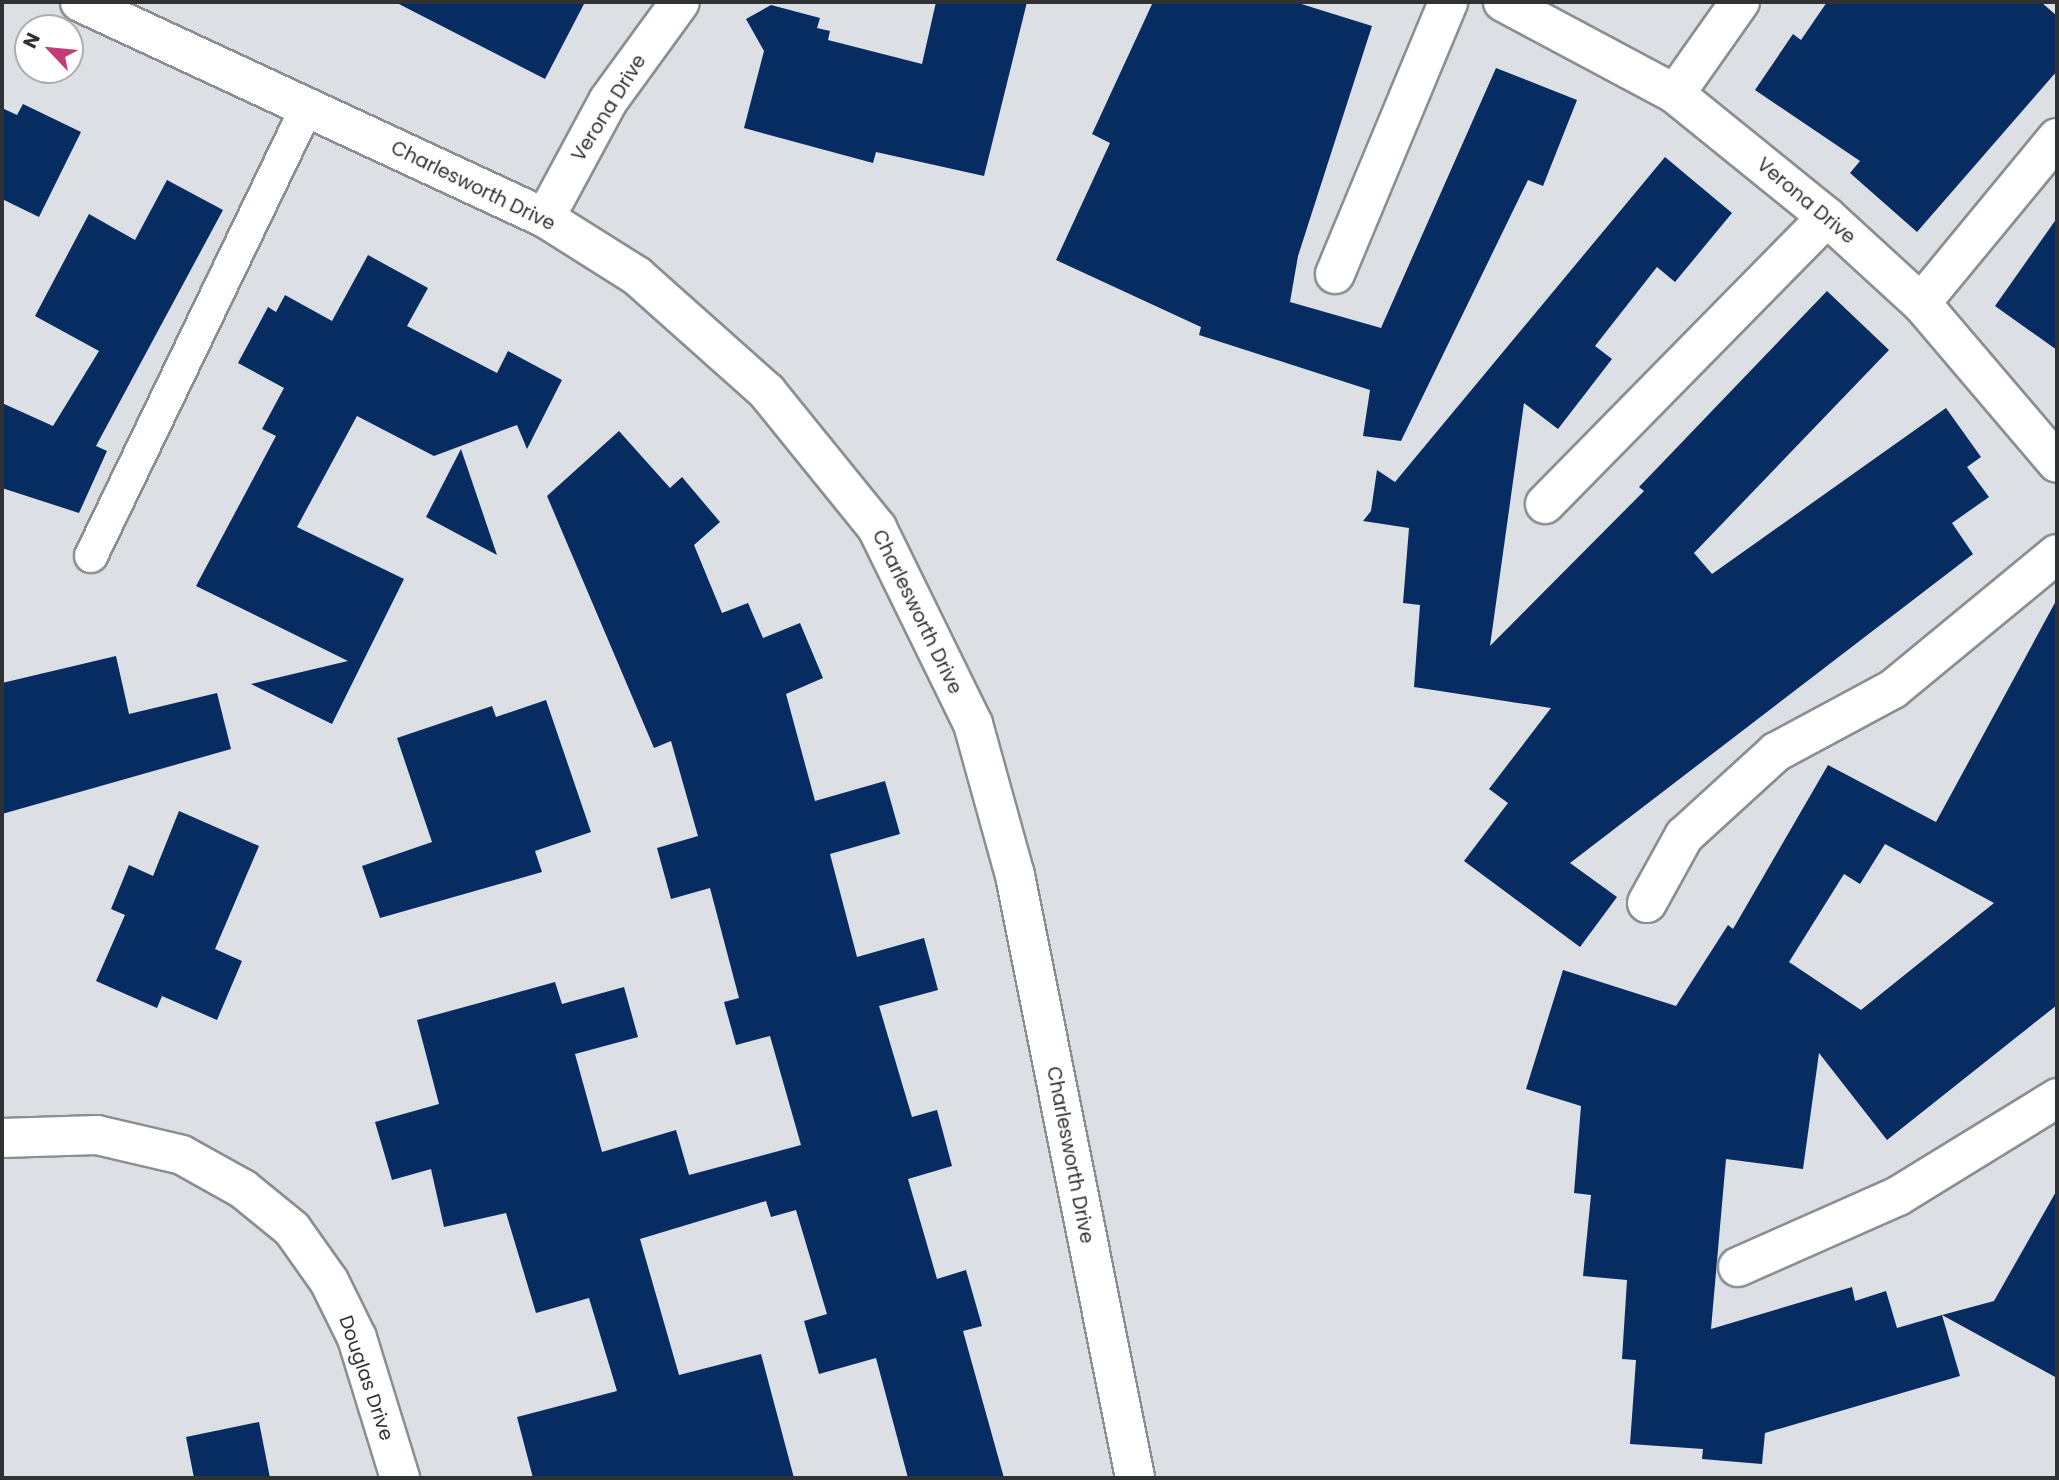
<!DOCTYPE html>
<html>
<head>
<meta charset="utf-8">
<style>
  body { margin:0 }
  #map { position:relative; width:2059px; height:1480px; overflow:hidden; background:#dce0e5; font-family:Poppins,sans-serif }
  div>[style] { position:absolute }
  .building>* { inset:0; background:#062c62 }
  .roads { filter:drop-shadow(2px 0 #8b8e92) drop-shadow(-2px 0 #8b8e92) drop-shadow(0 2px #8b8e92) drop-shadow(0 -2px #8b8e92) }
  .lane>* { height:32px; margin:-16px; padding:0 16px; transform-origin:16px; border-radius:16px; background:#fff }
  .street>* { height:38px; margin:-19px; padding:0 19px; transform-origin:19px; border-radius:19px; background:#fff }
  span { translate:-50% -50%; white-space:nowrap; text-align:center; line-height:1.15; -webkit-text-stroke:7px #fff; paint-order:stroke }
  .street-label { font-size:19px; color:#303133 }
  .frame { position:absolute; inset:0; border:4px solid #303133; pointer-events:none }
  .north { position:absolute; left:14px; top:14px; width:70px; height:70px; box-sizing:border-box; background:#fff; border:2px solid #acadad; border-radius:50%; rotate:296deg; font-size:19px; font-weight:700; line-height:28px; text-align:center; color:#303133 }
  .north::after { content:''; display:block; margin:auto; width:24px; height:32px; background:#c53b73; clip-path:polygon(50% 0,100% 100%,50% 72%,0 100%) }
</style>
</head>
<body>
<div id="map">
  <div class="building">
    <i style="clip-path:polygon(395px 2px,585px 2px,545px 79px)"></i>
    <i style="clip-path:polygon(936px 2px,1027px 2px,984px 176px,876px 152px,873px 163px,744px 128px,764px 51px,746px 19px,771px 5px,820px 18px,817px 28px,830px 31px,828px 40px,922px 64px)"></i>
    <i style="clip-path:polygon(1153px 2px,1295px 2px,1372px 26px,1298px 256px,1290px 302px,1381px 328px,1496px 68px,1577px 100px,1543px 186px,1528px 180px,1401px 441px,1363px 436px,1370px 390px,1199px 335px,1201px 327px,1056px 260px,1110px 143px,1092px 134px)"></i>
    <i style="clip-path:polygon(1827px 2px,2041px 2px,2057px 16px,2057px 71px,1917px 232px,1850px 173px,1860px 161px,1755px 90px,1793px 34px,1801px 40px)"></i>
    <i style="clip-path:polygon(23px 104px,81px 132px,39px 217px,2px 199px,2px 108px,17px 115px)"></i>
    <i style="clip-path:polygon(1665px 157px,1732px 213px,1675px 282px,1657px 267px,1595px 346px,1612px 359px,1558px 429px,1524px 403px,1490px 646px,1644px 491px,1639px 487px,1827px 291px,1889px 350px,1694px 553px,1712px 574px,1946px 408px,1981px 457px,1967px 467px,1989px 497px,1952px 523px,1973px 554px,1570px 863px,1617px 897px,1580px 947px,1464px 861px,1508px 803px,1489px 789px,1551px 708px,1414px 687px,1420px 605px,1403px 603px,1409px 528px,1363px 521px,1371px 511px,1377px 470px,1395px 482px)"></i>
    <i style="clip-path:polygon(167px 180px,223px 210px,96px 446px,107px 451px,79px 513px,2px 488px,2px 403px,53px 426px,99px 351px,35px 316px,89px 214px,135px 240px)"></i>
    <i style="clip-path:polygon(2057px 218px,2057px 350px,1995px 306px)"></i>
    <i style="clip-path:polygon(368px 255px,428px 288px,407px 326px,497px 373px,508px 351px,562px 380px,527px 449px,517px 425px,434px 456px,357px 416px,297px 527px,404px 579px,332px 724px,251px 684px,348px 661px,196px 586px,276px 436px,262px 429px,284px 388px,238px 363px,268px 307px,276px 312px,285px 295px,332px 321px)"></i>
    <i style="clip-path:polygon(619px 431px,670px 488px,682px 477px,720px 522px,694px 545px,722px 613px,748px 603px,763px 638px,800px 623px,823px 678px,786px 694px,815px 801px,885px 781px,900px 834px,830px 854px,857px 957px,924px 938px,938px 990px,879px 1006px,912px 1117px,937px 1110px,952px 1166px,908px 1179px,937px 1279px,966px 1270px,982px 1326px,963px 1331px,1004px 1478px,908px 1478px,876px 1358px,819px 1374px,804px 1321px,827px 1314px,796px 1210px,771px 1217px,766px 1201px,640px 1239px,679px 1375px,761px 1354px,794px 1478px,533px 1478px,517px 1417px,617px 1391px,589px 1298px,536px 1313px,506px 1213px,444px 1227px,431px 1169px,392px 1180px,375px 1122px,439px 1104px,417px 1020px,555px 982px,562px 1004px,624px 987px,638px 1037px,575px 1054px,602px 1152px,676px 1130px,689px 1175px,801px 1145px,770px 1036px,736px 1045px,724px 1002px,739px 998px,710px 888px,671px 899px,657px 848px,698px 836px,671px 741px,654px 748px,547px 496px)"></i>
    <i style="clip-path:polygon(461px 449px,497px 555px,426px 517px)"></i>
    <i style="clip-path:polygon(evenodd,2057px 599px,2057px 1005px,1887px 1140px,1819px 1053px,1803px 1169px,1726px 1159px,1711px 1329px,1852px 1287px,1855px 1301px,1886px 1291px,1897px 1328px,1942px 1315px,1960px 1376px,1765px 1433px,1762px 1464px,1702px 1459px,1703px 1449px,1630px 1444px,1636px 1360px,1622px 1359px,1627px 1280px,1583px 1276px,1591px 1195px,1574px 1193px,1581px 1106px,1526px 1089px,1563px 970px,1676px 1006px,1728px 925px,1733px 929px,1828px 765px,1936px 822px,2057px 599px,1885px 844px,1994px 903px,1861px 1010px,1789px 962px,1844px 874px,1860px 884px,1885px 844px)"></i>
    <i style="clip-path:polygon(116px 656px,129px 714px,217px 693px,231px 749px,2px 814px,2px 683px)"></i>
    <i style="clip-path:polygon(546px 700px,591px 832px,535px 851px,542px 872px,380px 918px,362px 866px,432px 842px,397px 738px,492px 706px,496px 717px)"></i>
    <i style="clip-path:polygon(179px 811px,259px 846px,215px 949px,242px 961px,217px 1020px,162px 996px,157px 1008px,96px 981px,125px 915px,111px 909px,129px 865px,153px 876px)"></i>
    <i style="clip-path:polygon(2057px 1190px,2057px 1378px,1942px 1315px,1994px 1301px)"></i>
    <i style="clip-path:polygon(259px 1422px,270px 1478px,194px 1478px,186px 1437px)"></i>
  </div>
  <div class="roads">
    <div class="lane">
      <i style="left:91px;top:556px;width:497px;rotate:-64.3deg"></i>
    </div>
    <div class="street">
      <i style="left:80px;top:2px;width:513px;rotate:24.92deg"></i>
      <i style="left:545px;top:218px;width:109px;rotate:32.2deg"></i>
      <i style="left:637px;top:276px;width:174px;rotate:41.7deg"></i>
      <i style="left:767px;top:392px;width:175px;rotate:51deg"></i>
      <i style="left:877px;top:528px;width:218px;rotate:63.9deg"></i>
      <i style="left:973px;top:724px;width:157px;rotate:74.5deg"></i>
      <i style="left:1015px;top:875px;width:615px;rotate:78.74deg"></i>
      <i style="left:1503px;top:2px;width:195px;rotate:28.1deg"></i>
      <i style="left:1675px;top:94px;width:196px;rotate:39deg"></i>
      <i style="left:1827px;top:217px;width:127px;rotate:42.5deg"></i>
      <i style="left:1921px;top:303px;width:210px;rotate:49.6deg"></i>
      <i style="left:1675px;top:94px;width:113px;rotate:-54.8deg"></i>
      <i style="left:545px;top:218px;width:133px;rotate:-61.7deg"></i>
      <i style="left:608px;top:101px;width:122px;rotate:-54deg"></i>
      <i style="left:1335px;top:274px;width:295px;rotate:-67.4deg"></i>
      <i style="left:1921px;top:303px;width:214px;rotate:-50.5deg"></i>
      <i style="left:1545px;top:504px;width:402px;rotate:-45.5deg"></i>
      <i style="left:1647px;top:903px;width:77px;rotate:-61.1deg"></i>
      <i style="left:1684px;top:836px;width:125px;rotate:-42.4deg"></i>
      <i style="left:1776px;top:752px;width:133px;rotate:-28.3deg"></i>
      <i style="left:1893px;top:689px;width:212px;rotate:-39.5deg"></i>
      <i style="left:2px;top:1138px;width:95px;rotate:-1.8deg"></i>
      <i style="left:97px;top:1135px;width:87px;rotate:13.2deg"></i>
      <i style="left:182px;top:1155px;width:70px;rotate:29.1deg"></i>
      <i style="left:243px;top:1189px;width:63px;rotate:39.2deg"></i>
      <i style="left:292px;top:1229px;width:64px;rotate:54.6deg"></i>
      <i style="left:329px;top:1281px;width:64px;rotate:63.8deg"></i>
      <i style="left:357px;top:1338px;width:146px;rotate:72.9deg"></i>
      <i style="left:1738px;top:1267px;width:175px;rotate:-23.9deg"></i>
      <i style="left:1898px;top:1196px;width:187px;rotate:-31.6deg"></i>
    </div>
  </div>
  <div class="street-label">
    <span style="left:609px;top:108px;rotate:-58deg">Verona Drive</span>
    <span style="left:473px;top:186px;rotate:26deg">Charlesworth Drive</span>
    <span style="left:1806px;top:201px;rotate:40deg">Verona Drive</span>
    <span style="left:917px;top:612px;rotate:64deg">Charlesworth Drive</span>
    <span style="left:1070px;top:1155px;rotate:79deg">Charlesworth Drive</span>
    <span style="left:366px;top:1378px;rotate:71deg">Douglas Drive</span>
  </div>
  <div class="frame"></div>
  <div class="north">N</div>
</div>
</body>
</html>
